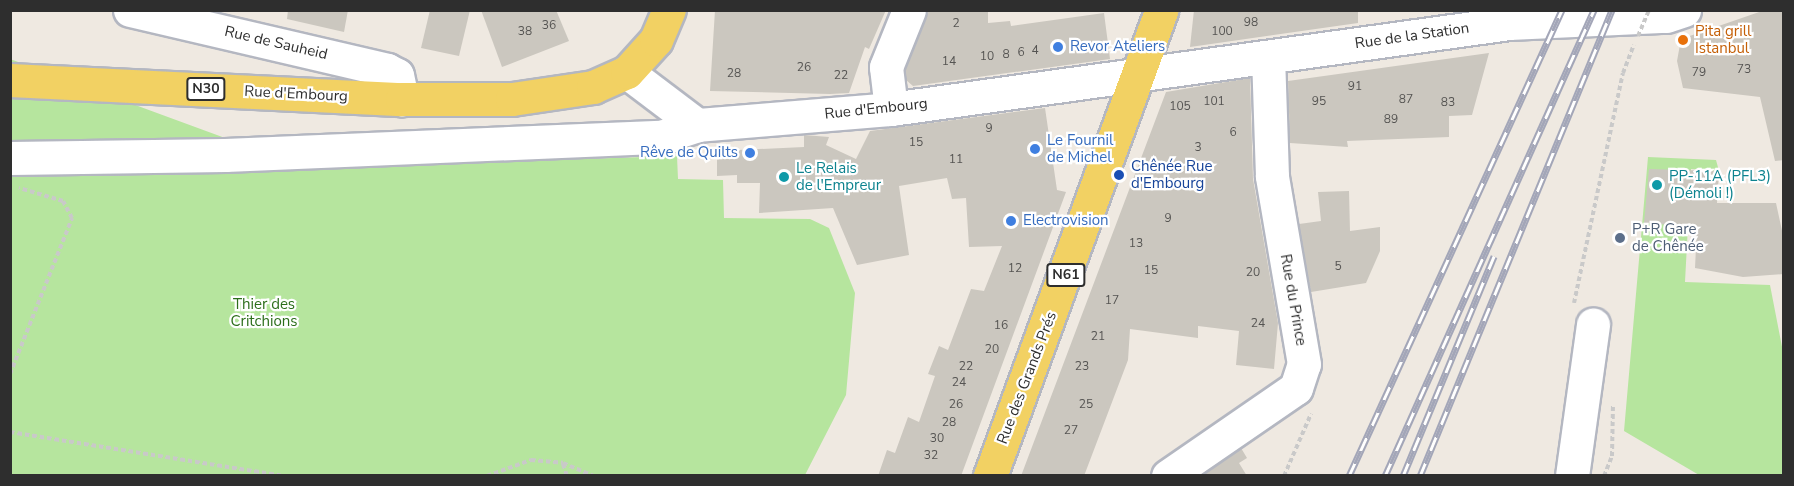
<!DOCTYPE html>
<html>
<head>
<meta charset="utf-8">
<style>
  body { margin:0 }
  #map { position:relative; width:1794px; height:486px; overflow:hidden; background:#efe9e1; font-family:"Nunito Sans",sans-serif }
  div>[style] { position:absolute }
  .green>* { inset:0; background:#b6e59e }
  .building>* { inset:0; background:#cbc7bf }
  .path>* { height:4px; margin-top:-2px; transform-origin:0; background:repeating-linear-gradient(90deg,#c9c9c9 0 4.5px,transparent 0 7.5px) }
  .roads { filter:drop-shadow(2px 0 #b4b7c1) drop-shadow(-2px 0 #b4b7c1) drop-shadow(0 2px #b4b7c1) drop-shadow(0 -2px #b4b7c1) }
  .minor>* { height:33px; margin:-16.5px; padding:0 16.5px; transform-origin:16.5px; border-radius:16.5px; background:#fff }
  .major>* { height:33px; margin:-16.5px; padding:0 16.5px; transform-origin:16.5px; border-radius:16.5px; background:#f2d163 }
  .rail>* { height:7px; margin-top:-3.5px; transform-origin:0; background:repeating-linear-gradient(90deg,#fff 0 14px,#a3a6b8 0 28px); box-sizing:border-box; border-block:2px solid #a3a6b8 }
  .path-bridge>* { height:4px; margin-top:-2px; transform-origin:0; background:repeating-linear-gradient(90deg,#c9c9c9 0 4.5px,transparent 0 7.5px) }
  .dots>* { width:16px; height:16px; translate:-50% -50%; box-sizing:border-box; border:3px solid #fff; border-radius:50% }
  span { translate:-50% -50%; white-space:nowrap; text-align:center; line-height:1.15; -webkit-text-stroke:4.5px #fff; paint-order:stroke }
  .number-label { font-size:12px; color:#555452 }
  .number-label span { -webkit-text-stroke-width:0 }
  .shield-label span { padding:2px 4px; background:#fff; border:2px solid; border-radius:4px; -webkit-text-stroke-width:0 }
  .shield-label { font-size:14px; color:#2e2e2e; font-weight:700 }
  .food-label { font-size:15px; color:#c56008 }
  .left { translate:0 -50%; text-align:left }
  .street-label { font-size:15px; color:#2e2e2e }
  .shop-label { font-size:15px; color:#366cbe }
  .right { translate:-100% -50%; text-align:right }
  .transit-label { font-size:15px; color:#164399 }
  .culture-label { font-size:15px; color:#0d838f }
  .service-label { font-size:15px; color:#4e5e75 }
  .park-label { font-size:15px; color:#2c6e1b }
  .frame { position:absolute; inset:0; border:12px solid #2e2e2e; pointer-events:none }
</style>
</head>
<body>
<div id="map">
  <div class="green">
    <i style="clip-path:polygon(10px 59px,236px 142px,357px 166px,677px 156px,678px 179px,723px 180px,724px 218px,810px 219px,829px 228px,855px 293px,846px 395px,805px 475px,11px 475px)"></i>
    <i style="clip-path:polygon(1648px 157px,1716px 160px,1719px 171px,1691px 169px,1685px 282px,1770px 285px,1783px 352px,1783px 475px,1699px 475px,1624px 431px)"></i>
  </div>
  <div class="building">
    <i style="clip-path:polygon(288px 10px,348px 10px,344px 32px,287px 19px)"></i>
    <i style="clip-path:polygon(430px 10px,470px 10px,459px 56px,421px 48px)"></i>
    <i style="clip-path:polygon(481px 10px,556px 10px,569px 41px,502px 67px)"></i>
    <i style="clip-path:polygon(715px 10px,886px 10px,869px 49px,865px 47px,849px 93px,830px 94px,710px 91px)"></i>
    <i style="clip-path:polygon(929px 10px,988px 10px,988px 23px,1010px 21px,1011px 26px,1104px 13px,1110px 59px,913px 86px,906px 80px,905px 70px)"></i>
    <i style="clip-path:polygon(1194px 10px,1358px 10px,1358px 23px,1190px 47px)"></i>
    <i style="clip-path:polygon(1765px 10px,1784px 10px,1784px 160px,1775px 161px,1760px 97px,1683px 88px,1677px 61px,1681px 39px)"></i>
    <i style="clip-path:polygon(1489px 53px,1472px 115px,1449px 116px,1449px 137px,1347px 141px,1348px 147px,1290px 143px,1288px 81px)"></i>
    <i style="clip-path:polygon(1250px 78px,1253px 179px,1278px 323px,1274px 369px,1236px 365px,1239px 331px,1198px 326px,1198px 338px,1130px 329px,1128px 360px,1084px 476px,1021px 476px,1166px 92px)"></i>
    <i style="clip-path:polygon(1045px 108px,1057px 190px,1066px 192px,961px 476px,878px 476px,887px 450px,895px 453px,908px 417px,919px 422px,935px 376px,928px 374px,939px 346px,948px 350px,971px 289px,984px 291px,1002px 246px,969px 247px,966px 198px,952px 199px,947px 178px,899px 186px,909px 255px,857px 265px,833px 208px,759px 213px,760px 183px,737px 183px,737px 175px,717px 176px,717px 151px,804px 147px,804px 135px,829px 137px,826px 145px,856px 159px,870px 131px)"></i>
    <i style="clip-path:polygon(1649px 169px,1719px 171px,1717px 203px,1776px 203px,1784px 240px,1784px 274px,1743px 277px,1695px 268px,1697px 227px,1644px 223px)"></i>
    <i style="clip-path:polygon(1349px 191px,1350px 231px,1380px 227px,1380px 251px,1366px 283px,1311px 292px,1299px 224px,1321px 221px,1318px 192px)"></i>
    <i style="clip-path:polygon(1241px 448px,1247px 458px,1239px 463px,1247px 476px,1202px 476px)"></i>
  </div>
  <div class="path">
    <i style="left:1574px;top:303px;width:235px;rotate:-78deg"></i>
    <i style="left:1623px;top:73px;width:30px;rotate:-69deg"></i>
    <i style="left:10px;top:374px;width:168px;rotate:-68.3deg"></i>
    <i style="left:72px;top:218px;width:19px;rotate:-118deg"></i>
    <i style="left:63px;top:201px;width:46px;rotate:-163.5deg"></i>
    <i style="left:10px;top:432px;width:279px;rotate:9.1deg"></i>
    <i style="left:563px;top:464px;width:13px;rotate:72deg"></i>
    <i style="left:487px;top:476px;width:47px;rotate:-20deg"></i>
    <i style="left:531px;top:460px;width:32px;rotate:5deg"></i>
    <i style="left:563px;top:463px;width:33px;rotate:23deg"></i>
    <i style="left:1284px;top:476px;width:68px;rotate:-66.5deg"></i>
    <i style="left:1604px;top:476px;width:22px;rotate:-68deg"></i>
    <i style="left:1612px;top:456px;width:50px;rotate:-88.9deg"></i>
  </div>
  <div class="roads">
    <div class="minor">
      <i style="left:130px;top:10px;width:264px;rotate:13.1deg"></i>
      <i style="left:387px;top:70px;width:11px;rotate:27deg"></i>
      <i style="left:397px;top:75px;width:25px;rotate:78deg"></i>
      <i style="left:627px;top:72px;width:88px;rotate:37.1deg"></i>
      <i style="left:891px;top:109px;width:42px;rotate:-96.8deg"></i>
      <i style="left:886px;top:67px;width:61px;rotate:-68deg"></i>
      <i style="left:10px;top:158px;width:215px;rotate:-0.8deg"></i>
      <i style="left:225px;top:155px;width:436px;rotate:-2.4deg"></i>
      <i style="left:661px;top:137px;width:38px;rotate:-18deg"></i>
      <i style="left:697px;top:125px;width:195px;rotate:-4.7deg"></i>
      <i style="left:891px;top:109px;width:624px;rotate:-7.92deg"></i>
      <i style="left:1509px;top:23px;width:157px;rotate:-2.6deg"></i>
      <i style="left:1666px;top:16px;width:19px;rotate:-18deg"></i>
      <i style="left:1168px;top:476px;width:155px;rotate:-34.5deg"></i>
      <i style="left:1296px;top:388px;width:25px;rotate:-72deg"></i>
      <i style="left:1304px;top:364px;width:191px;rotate:-99.7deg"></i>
      <i style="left:1272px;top:176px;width:119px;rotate:-91.9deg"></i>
      <i style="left:1572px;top:476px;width:153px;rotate:-82.1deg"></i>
    </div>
    <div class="major">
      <i style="left:10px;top:80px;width:392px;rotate:2.8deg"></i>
      <i style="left:402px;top:99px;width:110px"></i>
      <i style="left:512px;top:99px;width:82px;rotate:-8.4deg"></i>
      <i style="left:593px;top:87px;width:37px;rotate:-24deg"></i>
      <i style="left:627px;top:72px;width:43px;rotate:-47.8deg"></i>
      <i style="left:656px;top:40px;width:33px;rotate:-67deg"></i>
      <i style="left:990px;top:476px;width:496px;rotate:-69.8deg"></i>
    </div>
  </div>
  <div class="rail">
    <i style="left:1349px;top:476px;width:512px;rotate:-65.44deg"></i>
    <i style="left:1385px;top:476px;width:511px;rotate:-65.84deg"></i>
    <i style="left:1403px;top:476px;width:238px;rotate:-67.5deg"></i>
    <i style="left:1420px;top:476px;width:504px;rotate:-67.61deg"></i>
  </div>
  <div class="path-bridge">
    <i style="left:1638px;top:36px;width:28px;rotate:-67deg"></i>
  </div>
  <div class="dots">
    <i style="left:1683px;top:40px;background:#e8710a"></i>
    <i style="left:1058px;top:47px;background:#3f7fe0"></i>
    <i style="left:1035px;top:149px;background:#3f7fe0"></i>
    <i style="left:750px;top:153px;background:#3f7fe0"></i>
    <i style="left:1119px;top:175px;background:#1a4fb4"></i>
    <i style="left:784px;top:177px;background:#0f9aa8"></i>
    <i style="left:1657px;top:185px;background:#0f9aa8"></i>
    <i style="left:1011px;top:221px;background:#3f7fe0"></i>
    <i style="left:1620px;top:238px;background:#5c6f8a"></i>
  </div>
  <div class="number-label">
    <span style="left:1251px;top:23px">98</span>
    <span style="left:956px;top:24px">2</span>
    <span style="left:549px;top:26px">36</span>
    <span style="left:525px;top:32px">38</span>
    <span style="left:1222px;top:32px">100</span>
    <span style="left:1035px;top:51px">4</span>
    <span style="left:1021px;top:53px">6</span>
    <span style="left:1006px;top:55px">8</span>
    <span style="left:987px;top:57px">10</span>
    <span style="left:949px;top:62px">14</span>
    <span style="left:804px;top:68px">26</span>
    <span style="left:1744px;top:70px">73</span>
    <span style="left:1699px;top:73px">79</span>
    <span style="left:734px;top:74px">28</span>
    <span style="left:841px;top:76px">22</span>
    <span style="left:1355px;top:87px">91</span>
    <span style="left:1406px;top:100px">87</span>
    <span style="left:1214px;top:102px">101</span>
    <span style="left:1319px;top:102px">95</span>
    <span style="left:1448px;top:103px">83</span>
    <span style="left:1180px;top:107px">105</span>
    <span style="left:1391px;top:120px">89</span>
    <span style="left:989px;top:129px">9</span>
    <span style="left:1233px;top:133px">6</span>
    <span style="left:916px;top:143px">15</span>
    <span style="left:1198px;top:148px">3</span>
    <span style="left:956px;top:160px">11</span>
    <span style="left:1168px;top:219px">9</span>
    <span style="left:1136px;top:244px">13</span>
    <span style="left:1338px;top:267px">5</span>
    <span style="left:1015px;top:269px">12</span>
    <span style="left:1151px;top:271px">15</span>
    <span style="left:1253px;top:273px">20</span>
    <span style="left:1112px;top:301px">17</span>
    <span style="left:1258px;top:324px">24</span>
    <span style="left:1001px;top:326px">16</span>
    <span style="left:1098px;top:337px">21</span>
    <span style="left:992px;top:350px">20</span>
    <span style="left:966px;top:367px">22</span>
    <span style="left:1082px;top:367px">23</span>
    <span style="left:959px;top:383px">24</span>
    <span style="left:956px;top:405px">26</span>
    <span style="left:1086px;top:405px">25</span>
    <span style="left:949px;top:423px">28</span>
    <span style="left:1071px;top:431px">27</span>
    <span style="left:937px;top:439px">30</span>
    <span style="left:931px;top:456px">32</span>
  </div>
  <div class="shield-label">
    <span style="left:206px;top:89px">N30</span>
    <span style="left:1066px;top:275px">N61</span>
  </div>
  <div class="food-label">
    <span class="left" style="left:1695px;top:40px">Pita grill<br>Istanbul</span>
  </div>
  <div class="street-label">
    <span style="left:1412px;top:36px;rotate:-8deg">Rue de la Station</span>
    <span style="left:276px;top:43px;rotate:13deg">Rue de Sauheid</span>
    <span style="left:296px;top:94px;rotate:3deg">Rue d'Embourg</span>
    <span style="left:876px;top:109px;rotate:-6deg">Rue d'Embourg</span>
    <span style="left:1293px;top:300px;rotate:80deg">Rue du Prince</span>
    <span style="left:1027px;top:378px;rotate:-69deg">Rue des Grands Prés</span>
  </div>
  <div class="shop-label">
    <span class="left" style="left:1070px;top:47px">Revor Ateliers</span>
    <span class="left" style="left:1047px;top:149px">Le Fournil<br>de Michel</span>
    <span class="right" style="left:738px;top:153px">Rêve de Quilts</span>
    <span class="left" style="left:1023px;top:221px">Electrovision</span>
  </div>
  <div class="transit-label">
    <span class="left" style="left:1131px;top:175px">Chênée Rue<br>d'Embourg</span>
  </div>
  <div class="culture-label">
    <span class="left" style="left:796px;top:177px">Le Relais<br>de l'Empreur</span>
    <span class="left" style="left:1669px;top:185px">PP-11A (PFL3)<br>(Démoli !)</span>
  </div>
  <div class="service-label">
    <span class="left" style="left:1632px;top:238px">P+R Gare<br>de Chênée</span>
  </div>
  <div class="park-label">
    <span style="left:264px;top:313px">Thier des<br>Critchions</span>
  </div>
  <div class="frame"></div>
</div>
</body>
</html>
